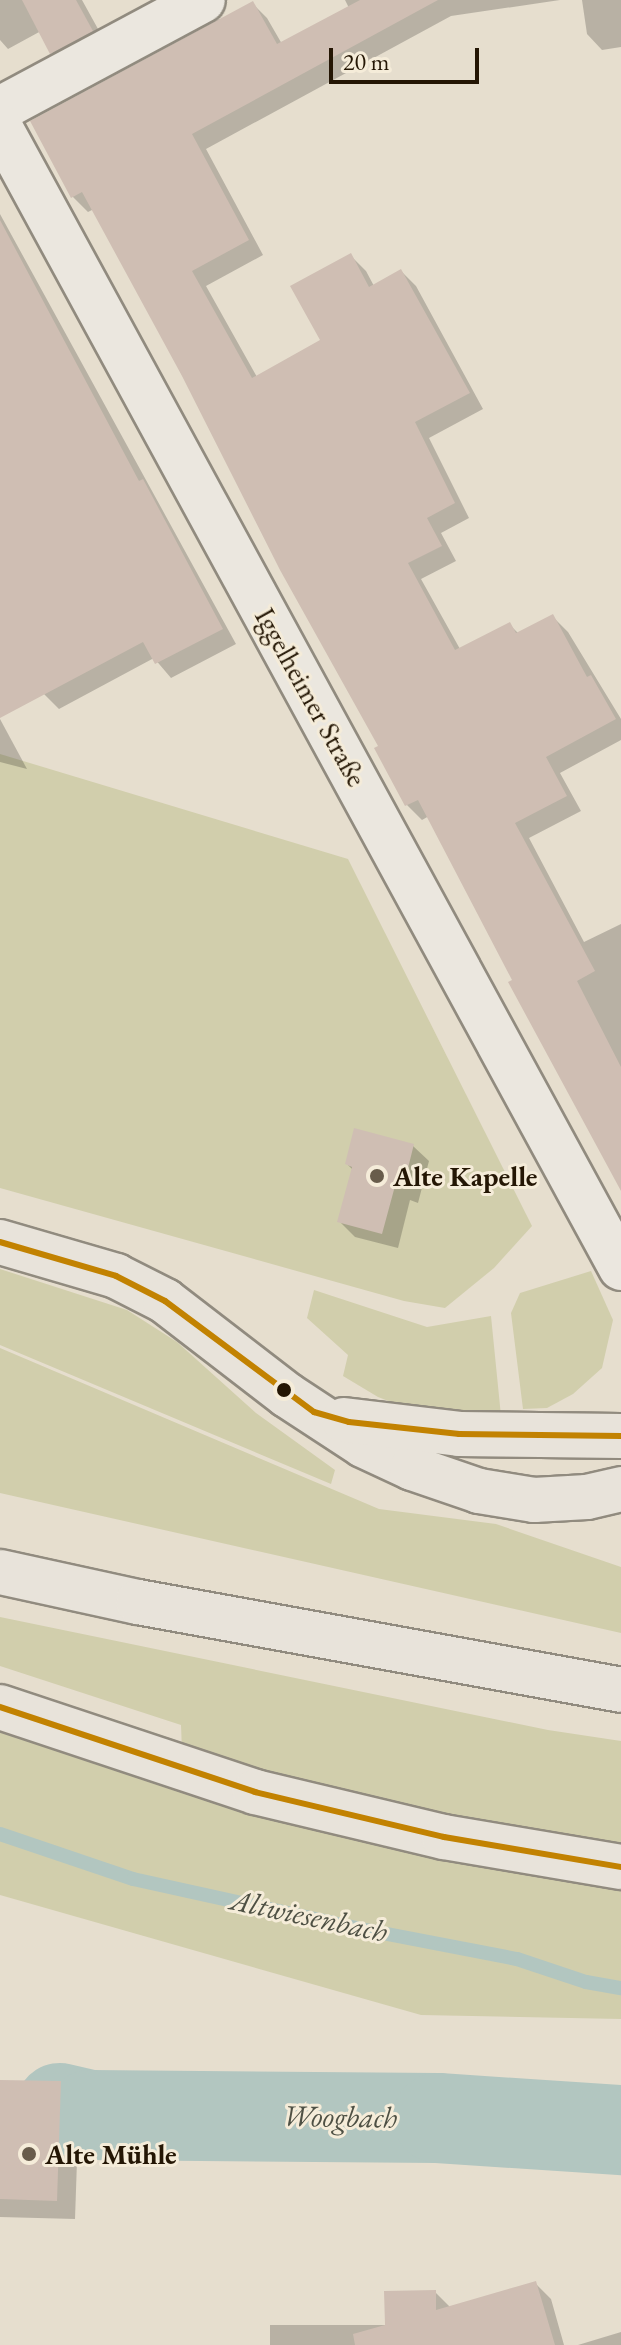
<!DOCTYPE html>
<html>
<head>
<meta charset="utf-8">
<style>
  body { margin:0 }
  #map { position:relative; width:621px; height:2345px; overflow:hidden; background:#e6dece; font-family:"EB Garamond",serif }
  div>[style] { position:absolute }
  .green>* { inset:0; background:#d1ceac }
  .shadow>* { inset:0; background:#0003 }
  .stream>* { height:14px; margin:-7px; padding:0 7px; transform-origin:7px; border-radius:7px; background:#b2c6c0 }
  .river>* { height:90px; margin:-45px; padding:0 45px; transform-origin:45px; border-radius:45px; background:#b2c6c0 }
  .building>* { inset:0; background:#cfbeb3 }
  .roads { filter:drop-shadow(2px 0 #918b7f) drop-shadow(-2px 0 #918b7f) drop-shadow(0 2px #918b7f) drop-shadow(0 -2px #918b7f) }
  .street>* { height:44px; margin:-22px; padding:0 22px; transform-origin:22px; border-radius:22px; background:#ebe7df }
  .secondary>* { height:44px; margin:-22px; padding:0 22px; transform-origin:22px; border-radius:22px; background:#ebe7df }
  .primary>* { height:44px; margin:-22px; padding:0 22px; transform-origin:22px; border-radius:22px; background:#e8e3da }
  .bus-1>* { height:6px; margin:-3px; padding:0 3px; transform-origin:3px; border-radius:3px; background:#c28201 }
  .dots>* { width:22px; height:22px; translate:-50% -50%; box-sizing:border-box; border:4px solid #f5ecd9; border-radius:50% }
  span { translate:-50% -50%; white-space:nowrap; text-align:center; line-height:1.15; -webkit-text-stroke:6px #f5ecd9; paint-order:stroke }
  .street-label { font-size:28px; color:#241604 }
  .poi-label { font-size:28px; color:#241604; font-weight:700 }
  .left { translate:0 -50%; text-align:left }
  .water-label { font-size:30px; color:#4e5044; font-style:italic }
  .scale { position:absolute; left:329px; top:48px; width:150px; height:36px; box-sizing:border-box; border:4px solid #241604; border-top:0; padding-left:10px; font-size:24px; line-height:28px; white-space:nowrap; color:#241604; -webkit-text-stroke:6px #f5ecd9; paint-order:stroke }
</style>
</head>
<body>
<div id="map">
  <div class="green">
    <i style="clip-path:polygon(0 754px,348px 859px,532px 1226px,494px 1268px,445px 1308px,404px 1301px,0 1188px)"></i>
    <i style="clip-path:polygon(0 1269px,127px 1310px,177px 1342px,256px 1413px,335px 1470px,331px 1484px,0 1345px)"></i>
    <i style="clip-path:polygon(591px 1271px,613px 1320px,602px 1368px,573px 1394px,547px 1408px,523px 1409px,511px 1313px,520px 1293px)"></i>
    <i style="clip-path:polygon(314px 1290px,427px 1327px,491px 1316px,501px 1416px,412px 1410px,378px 1397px,343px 1376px,348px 1355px,307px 1318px)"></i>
    <i style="clip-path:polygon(0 1348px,379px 1509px,496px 1524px,621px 1567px,621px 1633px,0 1493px)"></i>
    <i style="clip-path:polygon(0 1617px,548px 1730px,621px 1741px,621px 1850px,506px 1832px,182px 1751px,181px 1725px,0 1666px)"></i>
    <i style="clip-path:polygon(0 1726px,621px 1884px,621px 2019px,421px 2015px,0 1895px)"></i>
  </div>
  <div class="shadow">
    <i style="clip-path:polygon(0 0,82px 0,108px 47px,68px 69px,52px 52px,41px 31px,8px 49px,0 40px)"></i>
    <i style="clip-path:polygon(345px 0,560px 0,451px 16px,206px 149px,263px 255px,206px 286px,257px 377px,323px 341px,351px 256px,366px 271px,374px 286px,401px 271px,416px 286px,483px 409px,429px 438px,469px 518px,441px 533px,456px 561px,421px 579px,460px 649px,509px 624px,519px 634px,553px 617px,568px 632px,621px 719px,621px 740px,560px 773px,581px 811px,529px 838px,584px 942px,621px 924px,621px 1186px,429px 816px,422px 820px,407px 805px,380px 747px,94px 209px,88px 212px,73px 197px,33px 122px,252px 3px,267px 18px,282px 44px,349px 8px)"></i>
    <i style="clip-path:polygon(582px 0,621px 0,621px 47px,602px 50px,587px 34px)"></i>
    <i style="clip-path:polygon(0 214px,236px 644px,171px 678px,154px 658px,59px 709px,44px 694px,0 606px)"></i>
    <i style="clip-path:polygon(0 719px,27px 769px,0 762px)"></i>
    <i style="clip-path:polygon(413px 1146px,429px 1161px,418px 1203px,410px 1200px,398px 1248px,355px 1237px,339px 1221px,353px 1170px,347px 1164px)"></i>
    <i style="clip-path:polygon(0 2082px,60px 2083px,79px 2103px,75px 2219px,0 2217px)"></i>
    <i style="clip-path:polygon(535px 2283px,551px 2299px,564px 2345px,270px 2345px,270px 2325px,387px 2325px,435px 2292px,451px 2308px)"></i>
    <i style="clip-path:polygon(621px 2332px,621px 2345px,578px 2345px)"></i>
  </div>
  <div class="stream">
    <i style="left:0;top:1834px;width:140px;rotate:18.7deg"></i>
    <i style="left:133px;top:1879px;width:228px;rotate:12.4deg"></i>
    <i style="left:356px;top:1928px;width:164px;rotate:10.9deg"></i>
    <i style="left:517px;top:1959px;width:73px;rotate:18.4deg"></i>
    <i style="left:586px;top:1982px;width:36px;rotate:10deg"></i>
  </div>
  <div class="river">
    <i style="left:60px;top:2108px;width:31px;rotate:13deg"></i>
    <i style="left:90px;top:2115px;width:348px;rotate:0.5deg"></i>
    <i style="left:438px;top:2118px;width:183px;rotate:3.8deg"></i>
  </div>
  <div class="building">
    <i style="clip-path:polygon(22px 0,76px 0,93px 31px,50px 54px)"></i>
    <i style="clip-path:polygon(360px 0,438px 0,192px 134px,249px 240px,192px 271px,252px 378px,320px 340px,290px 286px,351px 253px,369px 287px,401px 269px,470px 393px,415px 422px,455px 503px,427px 518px,442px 546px,408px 563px,455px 650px,510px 622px,516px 633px,553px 614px,587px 677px,591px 675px,616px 719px,546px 757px,567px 796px,515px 823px,595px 971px,577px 981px,621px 1067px,621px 1191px,508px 982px,512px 980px,418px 800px,405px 806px,374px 748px,378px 746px,280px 570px,182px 376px,82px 192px,71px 198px,30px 121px,253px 1px,277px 44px)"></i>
    <i style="clip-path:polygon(0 220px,139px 481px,143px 479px,223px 629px,155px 664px,143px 642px,0 718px)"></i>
    <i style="clip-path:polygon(354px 1128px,414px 1144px,403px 1188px,395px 1186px,382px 1234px,337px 1222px,352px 1167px,345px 1164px)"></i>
    <i style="clip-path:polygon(0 2080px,61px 2081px,57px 2201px,0 2199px)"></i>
    <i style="clip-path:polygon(536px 2281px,555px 2345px,355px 2345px,353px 2334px,385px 2325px,384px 2291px,436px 2290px,436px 2310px)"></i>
  </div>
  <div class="roads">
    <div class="street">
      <i style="left:0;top:109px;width:230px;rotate:-28.2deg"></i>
    </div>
    <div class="secondary">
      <i style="left:0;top:127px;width:1299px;rotate:61.44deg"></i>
    </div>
    <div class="primary">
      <i style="left:0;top:1242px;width:121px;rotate:16.3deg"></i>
      <i style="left:116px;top:1276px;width:55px;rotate:27deg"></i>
      <i style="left:165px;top:1301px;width:154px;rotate:37.6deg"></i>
      <i style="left:287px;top:1395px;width:91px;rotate:33.3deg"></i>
      <i style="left:363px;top:1445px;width:54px;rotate:25.1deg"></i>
      <i style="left:412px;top:1468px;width:71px;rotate:18.9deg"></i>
      <i style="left:479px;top:1491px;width:56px;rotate:9.3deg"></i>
      <i style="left:534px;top:1500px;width:53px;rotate:-3.2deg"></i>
      <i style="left:587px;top:1497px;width:35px;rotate:-13deg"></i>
      <i style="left:344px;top:1420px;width:116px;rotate:6.9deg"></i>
      <i style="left:459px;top:1434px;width:162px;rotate:0.7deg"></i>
      <i style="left:0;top:1572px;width:141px;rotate:12.3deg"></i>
      <i style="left:138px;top:1602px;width:491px;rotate:10.3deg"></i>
      <i style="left:0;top:1707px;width:269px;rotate:18.4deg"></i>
      <i style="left:255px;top:1792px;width:194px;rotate:13.4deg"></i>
      <i style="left:444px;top:1837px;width:180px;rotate:9.6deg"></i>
    </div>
  </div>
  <div class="bus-1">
    <i style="left:0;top:1242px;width:121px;rotate:16.3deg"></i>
    <i style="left:116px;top:1276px;width:55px;rotate:27deg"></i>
    <i style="left:165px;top:1301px;width:186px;rotate:36.7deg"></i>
    <i style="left:314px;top:1412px;width:36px;rotate:16deg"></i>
    <i style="left:349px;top:1422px;width:111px;rotate:6.2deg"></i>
    <i style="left:459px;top:1434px;width:162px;rotate:0.7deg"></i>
    <i style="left:0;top:1707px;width:269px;rotate:18.4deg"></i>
    <i style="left:255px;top:1792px;width:194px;rotate:13.4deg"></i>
    <i style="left:444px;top:1837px;width:180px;rotate:9.6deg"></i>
  </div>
  <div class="dots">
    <i style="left:377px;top:1176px;background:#685c4b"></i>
    <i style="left:284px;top:1390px;background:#241604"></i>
    <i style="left:29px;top:2154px;background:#685c4b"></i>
  </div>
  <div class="street-label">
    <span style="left:311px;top:697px;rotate:61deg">Iggelheimer Straße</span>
  </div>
  <div class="poi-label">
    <span class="left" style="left:393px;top:1176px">Alte Kapelle</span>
    <span class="left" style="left:45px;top:2154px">Alte Mühle</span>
  </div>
  <div class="water-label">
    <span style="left:309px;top:1916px;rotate:12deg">Altwiesenbach</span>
    <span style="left:340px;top:2117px;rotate:1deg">Woogbach</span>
  </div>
  <div class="scale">20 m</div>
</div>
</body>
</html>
